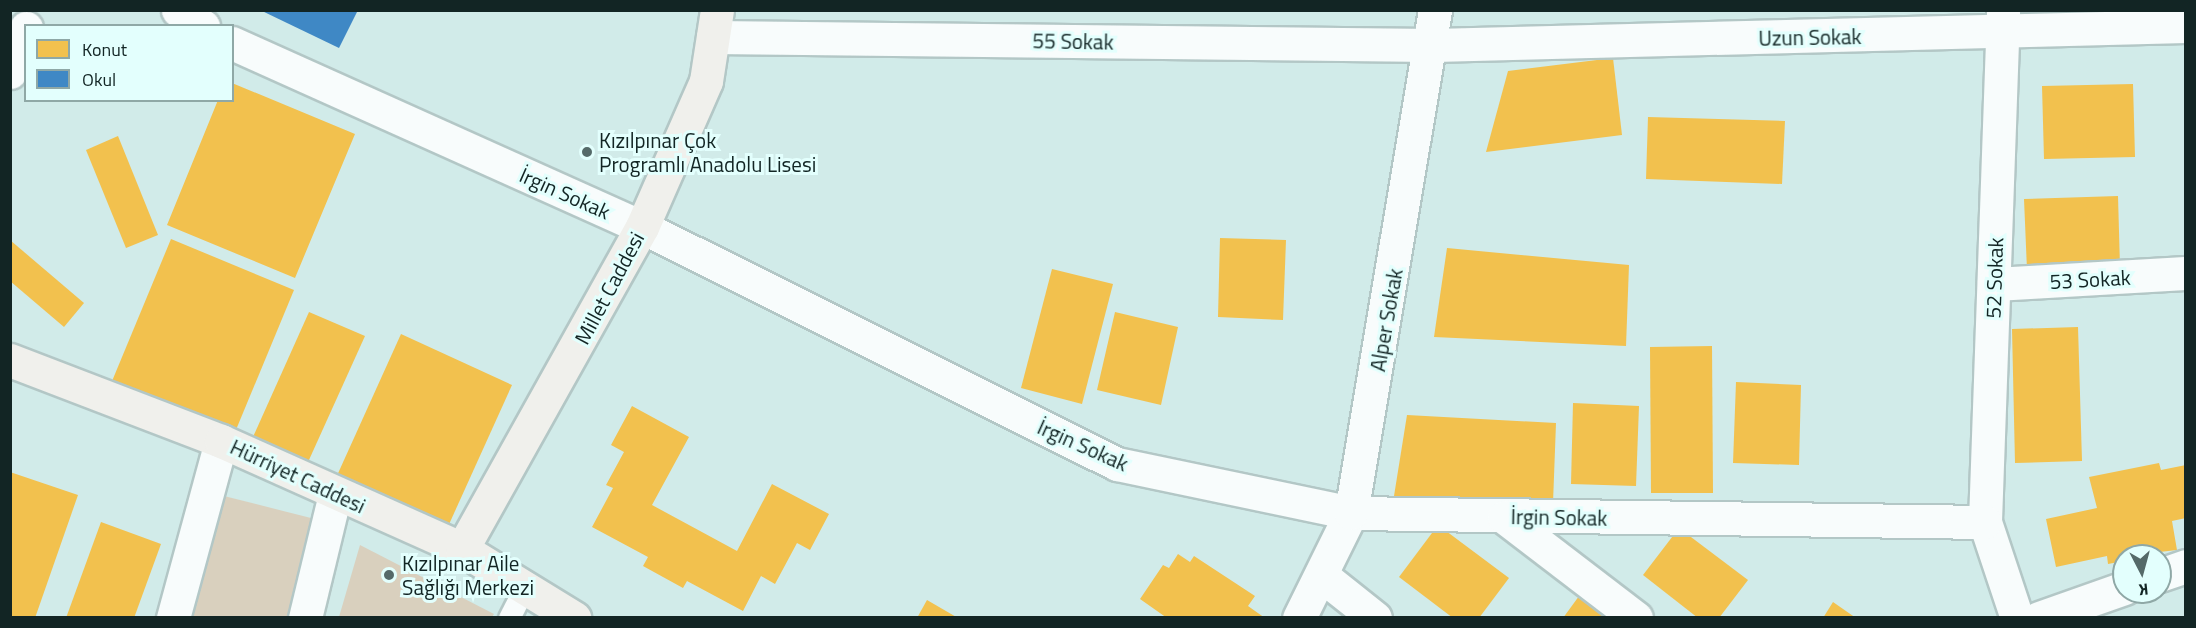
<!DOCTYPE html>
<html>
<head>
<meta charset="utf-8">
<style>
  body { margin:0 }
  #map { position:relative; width:2196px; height:628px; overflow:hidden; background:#d1ebe9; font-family:"Titillium Web",sans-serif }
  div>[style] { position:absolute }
  .green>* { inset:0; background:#d9d0be }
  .homes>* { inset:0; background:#f2c14e }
  .schools>* { inset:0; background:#3f88c5 }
  .roads { filter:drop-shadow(2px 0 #b3c7c6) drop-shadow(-2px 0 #b3c7c6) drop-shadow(0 2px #b3c7c6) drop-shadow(0 -2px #b3c7c6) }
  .lane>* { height:21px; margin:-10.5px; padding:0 10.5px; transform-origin:10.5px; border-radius:10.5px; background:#f8fcfc }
  .street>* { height:33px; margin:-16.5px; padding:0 16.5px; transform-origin:16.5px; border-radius:16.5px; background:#f8fcfc }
  .secondary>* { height:33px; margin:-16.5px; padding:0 16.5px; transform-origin:16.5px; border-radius:16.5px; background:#f0f0ec }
  .dots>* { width:16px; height:16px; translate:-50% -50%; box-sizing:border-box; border:3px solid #e3fffd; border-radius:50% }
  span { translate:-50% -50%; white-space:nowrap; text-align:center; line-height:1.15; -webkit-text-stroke:6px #e3fffd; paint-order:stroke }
  .street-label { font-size:21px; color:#122524 }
  .poi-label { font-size:21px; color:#122524 }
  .left { translate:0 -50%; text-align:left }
  .frame { position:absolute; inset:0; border:12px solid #122524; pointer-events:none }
  .legend { position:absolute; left:24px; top:24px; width:210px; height:78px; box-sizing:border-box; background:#e3fffd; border:2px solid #8fa8a6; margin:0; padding:8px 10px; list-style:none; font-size:18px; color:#122524 }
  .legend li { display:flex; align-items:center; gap:12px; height:30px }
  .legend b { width:30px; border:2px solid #8fa8a6 }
  .north { position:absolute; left:2112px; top:544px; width:60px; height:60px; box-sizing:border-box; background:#e3fffd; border:2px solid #8fa8a6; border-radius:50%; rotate:174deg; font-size:16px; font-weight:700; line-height:24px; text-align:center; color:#122524 }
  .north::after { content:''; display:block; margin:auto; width:21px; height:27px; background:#556a69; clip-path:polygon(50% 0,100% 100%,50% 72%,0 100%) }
</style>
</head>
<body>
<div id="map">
  <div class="green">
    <i style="clip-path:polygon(212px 493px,311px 518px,287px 617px,183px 618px)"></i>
    <i style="clip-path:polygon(360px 545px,494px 614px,492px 617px,339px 617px)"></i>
  </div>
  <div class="homes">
    <i style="clip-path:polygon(1613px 58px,1622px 135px,1486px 152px,1508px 71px)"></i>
    <i style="clip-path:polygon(232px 83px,355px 134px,295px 278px,167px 225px,218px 100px,232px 100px)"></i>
    <i style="clip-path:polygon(2133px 84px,2135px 157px,2044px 159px,2042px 86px)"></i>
    <i style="clip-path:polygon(1648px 117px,1785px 121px,1782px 184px,1646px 179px)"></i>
    <i style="clip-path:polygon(118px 136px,158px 235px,126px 248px,86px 150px)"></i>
    <i style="clip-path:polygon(2118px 196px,2120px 267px,2027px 270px,2024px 199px)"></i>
    <i style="clip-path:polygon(1220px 238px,1286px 240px,1283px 320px,1218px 317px)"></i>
    <i style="clip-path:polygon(171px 239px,294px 290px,233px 437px,110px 386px)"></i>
    <i style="clip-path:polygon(10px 240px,84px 303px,64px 327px,10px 281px)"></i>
    <i style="clip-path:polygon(1447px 248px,1629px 265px,1626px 346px,1434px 337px)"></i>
    <i style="clip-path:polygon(1052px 269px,1113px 284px,1082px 404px,1021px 388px)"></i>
    <i style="clip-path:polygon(309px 312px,365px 336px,304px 471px,249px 446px)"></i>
    <i style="clip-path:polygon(1115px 312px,1178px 327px,1161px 405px,1097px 390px)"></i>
    <i style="clip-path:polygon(2078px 327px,2082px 461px,2015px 463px,2012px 329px)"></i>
    <i style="clip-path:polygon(401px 334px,512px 385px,446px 531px,335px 480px)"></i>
    <i style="clip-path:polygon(1712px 346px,1713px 493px,1651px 493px,1650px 347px)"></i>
    <i style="clip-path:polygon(1736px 382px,1801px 385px,1799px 465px,1733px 463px)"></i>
    <i style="clip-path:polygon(1573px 403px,1639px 406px,1636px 486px,1571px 484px)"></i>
    <i style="clip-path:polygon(632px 406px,689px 437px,652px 505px,737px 551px,772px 484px,829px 514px,810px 550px,797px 543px,775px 584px,761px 576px,743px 611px,687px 581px,683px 588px,643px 566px,648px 557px,592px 527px,613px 488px,606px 485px,624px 452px,611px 445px)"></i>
    <i style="clip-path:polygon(1407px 415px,1556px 423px,1553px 503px,1394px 496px)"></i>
    <i style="clip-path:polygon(2159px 463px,2161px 470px,2186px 465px,2186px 518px,2172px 521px,2177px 550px,2124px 556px,2124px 561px,2108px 564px,2107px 556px,2056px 567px,2046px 519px,2097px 508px,2089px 477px)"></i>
    <i style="clip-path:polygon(10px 472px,78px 495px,35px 618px,10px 618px)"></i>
    <i style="clip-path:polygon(101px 522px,161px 544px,134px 618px,66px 618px)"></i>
    <i style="clip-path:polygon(1438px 525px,1509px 578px,1479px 618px,1453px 618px,1399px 577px)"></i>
    <i style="clip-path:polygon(1679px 528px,1748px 580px,1719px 618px,1698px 618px,1643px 575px)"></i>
    <i style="clip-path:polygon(1178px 554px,1190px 562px,1194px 556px,1255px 596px,1248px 606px,1265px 618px,1167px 618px,1140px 599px,1163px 565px,1169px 568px)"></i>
    <i style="clip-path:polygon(1582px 592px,1615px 618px,1563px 618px)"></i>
    <i style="clip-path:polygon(927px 600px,958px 618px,917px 618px)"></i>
    <i style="clip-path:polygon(1833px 602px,1856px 618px,1823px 618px)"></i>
  </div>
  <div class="schools">
    <i style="clip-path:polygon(260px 10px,358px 10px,339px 48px)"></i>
  </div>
  <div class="roads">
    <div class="lane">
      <i style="left:509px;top:618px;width:35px;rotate:-63deg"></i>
    </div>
    <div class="street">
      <i style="left:178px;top:10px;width:30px;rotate:33deg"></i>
      <i style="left:2003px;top:13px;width:509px;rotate:92.03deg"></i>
      <i style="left:1985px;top:522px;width:101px;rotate:71.6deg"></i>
      <i style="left:713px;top:37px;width:721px;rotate:0.64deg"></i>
      <i style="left:1434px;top:45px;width:752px;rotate:-1.45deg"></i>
      <i style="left:232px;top:43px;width:449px;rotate:24.2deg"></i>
      <i style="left:642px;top:227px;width:531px;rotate:26.52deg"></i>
      <i style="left:1117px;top:464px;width:239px;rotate:11.8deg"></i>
      <i style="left:1351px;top:513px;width:634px;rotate:0.81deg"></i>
      <i style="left:10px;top:72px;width:47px;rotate:-70deg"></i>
      <i style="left:1994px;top:284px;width:192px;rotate:-3.3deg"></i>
      <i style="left:1504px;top:517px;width:166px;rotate:37.4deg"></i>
      <i style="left:1321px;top:575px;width:69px;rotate:38.5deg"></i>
      <i style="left:2160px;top:575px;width:28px;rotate:-19deg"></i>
      <i style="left:173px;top:618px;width:183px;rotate:-74.8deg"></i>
      <i style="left:305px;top:618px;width:128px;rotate:-76.4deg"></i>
      <i style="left:1299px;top:618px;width:117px;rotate:-63.7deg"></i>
      <i style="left:1351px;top:513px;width:510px;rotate:-80.52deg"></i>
      <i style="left:2039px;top:618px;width:90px;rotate:-19.4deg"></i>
    </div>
    <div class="secondary">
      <i style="left:10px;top:360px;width:226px;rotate:21deg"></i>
      <i style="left:221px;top:441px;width:264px;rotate:24.1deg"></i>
      <i style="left:462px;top:549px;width:132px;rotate:31.6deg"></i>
      <i style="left:462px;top:549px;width:369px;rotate:-60.8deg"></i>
      <i style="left:642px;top:227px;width:159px;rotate:-66.3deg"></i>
      <i style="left:706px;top:81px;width:72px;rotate:-81.2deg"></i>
    </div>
  </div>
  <div class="dots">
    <i style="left:587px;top:152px;background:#556a69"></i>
    <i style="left:389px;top:575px;background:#556a69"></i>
  </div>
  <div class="street-label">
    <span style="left:1810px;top:37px;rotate:-1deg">Uzun Sokak</span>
    <span style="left:1073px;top:41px;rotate:1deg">55 Sokak</span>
    <span style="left:565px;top:193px;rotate:24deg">İrgin Sokak</span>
    <span style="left:1994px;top:278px;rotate:-88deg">52 Sokak</span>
    <span style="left:2090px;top:279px;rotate:-3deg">53 Sokak</span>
    <span style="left:609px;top:288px;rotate:-62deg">Millet Caddesi</span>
    <span style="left:1386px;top:320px;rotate:-80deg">Alper Sokak</span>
    <span style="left:1083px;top:445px;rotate:24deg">İrgin Sokak</span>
    <span style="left:298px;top:476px;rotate:25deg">Hürriyet Caddesi</span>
    <span style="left:1559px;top:517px;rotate:1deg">İrgin Sokak</span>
  </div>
  <div class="poi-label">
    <span class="left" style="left:599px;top:152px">Kızılpınar Çok<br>Programlı Anadolu Lisesi</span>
    <span class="left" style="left:402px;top:575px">Kızılpınar Aile<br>Sağlığı Merkezi</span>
  </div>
  <div class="frame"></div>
  <ul class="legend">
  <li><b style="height:16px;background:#f2c14e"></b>Konut</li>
  <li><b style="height:16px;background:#3f88c5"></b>Okul</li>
  </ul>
  <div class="north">K</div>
</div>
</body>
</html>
